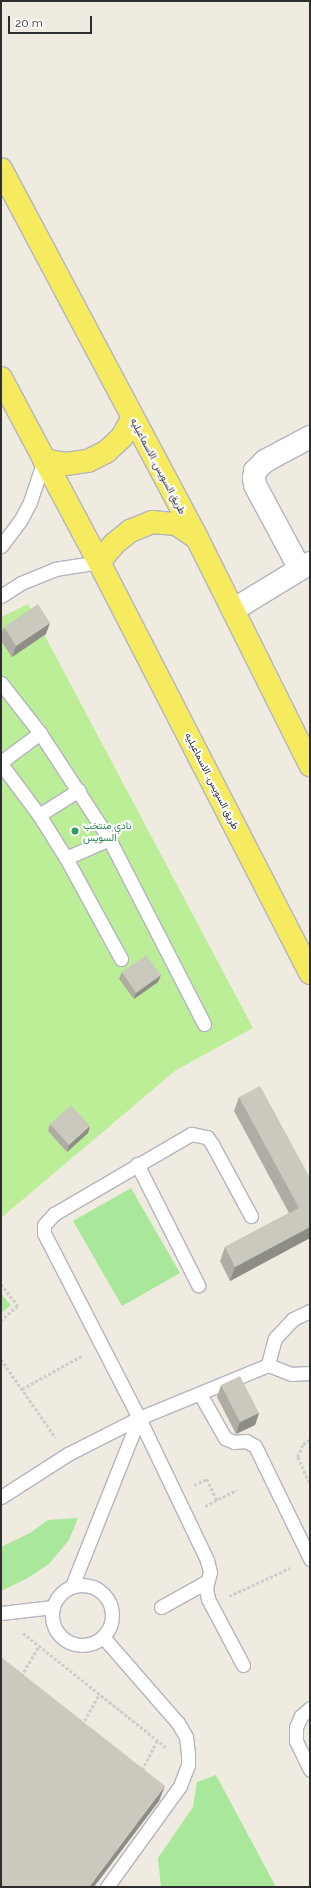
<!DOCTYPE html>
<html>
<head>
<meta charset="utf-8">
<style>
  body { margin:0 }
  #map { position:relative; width:311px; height:1888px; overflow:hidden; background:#efebe0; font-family:Raleway,Vazirmatn,sans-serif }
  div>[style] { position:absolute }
  .green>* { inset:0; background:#a9e79b }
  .pitch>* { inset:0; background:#bbee97 }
  .path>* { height:2.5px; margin-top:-1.25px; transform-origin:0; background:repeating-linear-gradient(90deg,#cdcdcd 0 3px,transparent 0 5px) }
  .roads { filter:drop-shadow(1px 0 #b4b4c1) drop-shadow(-1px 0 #b4b4c1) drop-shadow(0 1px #b4b4c1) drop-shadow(0 -1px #b4b4c1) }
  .lane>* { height:13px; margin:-6.5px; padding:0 6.5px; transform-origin:6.5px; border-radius:6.5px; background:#fff }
  .lane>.ring { margin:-6.5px; padding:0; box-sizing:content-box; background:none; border:13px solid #fff; border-radius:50% }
  .street>* { height:22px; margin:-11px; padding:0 11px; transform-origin:11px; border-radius:11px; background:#fff }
  .primary>* { height:22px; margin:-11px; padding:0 11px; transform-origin:11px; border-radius:11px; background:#f6eb5f }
  .wall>* { inset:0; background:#afada3 }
  .shaded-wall>* { inset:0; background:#8e8d85 }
  .building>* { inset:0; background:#cbc9be }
  .dots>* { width:11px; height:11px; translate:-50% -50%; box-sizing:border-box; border:2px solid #fff; border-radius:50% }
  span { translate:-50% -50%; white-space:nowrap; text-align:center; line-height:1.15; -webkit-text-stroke:4px #fff; paint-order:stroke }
  .street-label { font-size:10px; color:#2e2e2e }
  .leisure-label { font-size:10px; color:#27864d }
  .left { translate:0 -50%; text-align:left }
  .frame { position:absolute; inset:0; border:2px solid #2e2e2e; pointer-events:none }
  .scale { position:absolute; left:8px; top:16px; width:84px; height:18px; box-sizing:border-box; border:2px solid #2e2e2e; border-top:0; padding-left:5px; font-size:12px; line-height:14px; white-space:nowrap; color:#2e2e2e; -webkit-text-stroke:3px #fff; paint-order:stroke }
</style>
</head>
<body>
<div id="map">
  <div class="green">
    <i style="clip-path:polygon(131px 1188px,180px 1273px,122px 1306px,73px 1221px)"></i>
    <i style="clip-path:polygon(1px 1294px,11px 1305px,1px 1313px)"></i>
    <i style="clip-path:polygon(78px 1518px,69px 1540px,49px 1564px,26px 1579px,1px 1591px,1px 1547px,30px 1533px,48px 1520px)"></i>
    <i style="clip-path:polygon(216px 1775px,276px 1887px,161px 1887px,158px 1858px,193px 1807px,197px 1782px)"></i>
  </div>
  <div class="pitch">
    <i style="clip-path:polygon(28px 604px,253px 1028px,176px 1070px,1px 1218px,1px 617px)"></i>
  </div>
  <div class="path">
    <i style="left:1px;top:1284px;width:28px;rotate:52deg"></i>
    <i style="left:18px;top:1306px;width:23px;rotate:139deg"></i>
    <i style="left:1px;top:1359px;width:96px;rotate:55.2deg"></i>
    <i style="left:22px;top:1389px;width:70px;rotate:-29.1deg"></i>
    <i style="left:310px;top:1440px;width:9px;rotate:144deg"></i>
    <i style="left:303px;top:1445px;width:13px;rotate:113deg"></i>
    <i style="left:298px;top:1457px;width:30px;rotate:66deg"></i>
    <i style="left:194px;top:1485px;width:14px;rotate:-25deg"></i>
    <i style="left:207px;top:1479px;width:23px;rotate:65deg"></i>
    <i style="left:205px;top:1506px;width:36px;rotate:-27deg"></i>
    <i style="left:229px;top:1596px;width:67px;rotate:-24.7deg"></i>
    <i style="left:23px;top:1633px;width:183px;rotate:38.6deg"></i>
    <i style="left:21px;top:1676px;width:35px;rotate:-59deg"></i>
    <i style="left:82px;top:1725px;width:35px;rotate:-61deg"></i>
    <i style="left:142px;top:1770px;width:34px;rotate:-63deg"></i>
  </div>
  <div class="roads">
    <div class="lane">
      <i style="left:1px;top:546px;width:31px;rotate:-53deg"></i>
      <i style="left:20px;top:521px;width:21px;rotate:-62deg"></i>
      <i style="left:30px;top:502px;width:44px;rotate:-71.6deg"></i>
      <i style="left:1px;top:596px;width:24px;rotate:-33deg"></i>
      <i style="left:21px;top:583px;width:37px;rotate:-22deg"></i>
      <i style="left:55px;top:569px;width:45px;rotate:-9deg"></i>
      <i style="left:1px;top:683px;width:63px;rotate:52deg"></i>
      <i style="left:40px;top:733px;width:126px;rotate:56.9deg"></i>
      <i style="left:109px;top:839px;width:208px;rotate:62.8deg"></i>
      <i style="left:1px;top:762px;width:49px;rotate:-36.6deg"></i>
      <i style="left:1px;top:764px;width:64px;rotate:53.3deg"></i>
      <i style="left:39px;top:815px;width:51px;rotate:57.9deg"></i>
      <i style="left:66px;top:858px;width:115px;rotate:61.4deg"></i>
      <i style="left:39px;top:815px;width:47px;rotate:-32deg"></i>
      <i style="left:66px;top:858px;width:47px;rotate:-23.8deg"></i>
      <i style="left:137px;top:1164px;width:136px;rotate:63.2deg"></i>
      <i style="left:310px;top:1311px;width:19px;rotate:155deg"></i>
      <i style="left:293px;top:1319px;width:26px;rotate:133deg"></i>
      <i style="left:275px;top:1338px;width:28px;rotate:105deg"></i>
      <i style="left:268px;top:1365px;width:25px;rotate:21deg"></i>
      <i style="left:291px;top:1374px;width:19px;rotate:-3deg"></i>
      <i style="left:200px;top:1394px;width:51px;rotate:60.4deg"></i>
      <i style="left:225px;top:1438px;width:10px;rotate:24deg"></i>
      <i style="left:234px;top:1442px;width:12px;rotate:-5deg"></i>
      <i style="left:246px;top:1441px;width:10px;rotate:29deg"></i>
      <i style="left:255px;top:1446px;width:126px;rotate:64deg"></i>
      <i style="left:1px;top:1497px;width:80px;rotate:-32.7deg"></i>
      <i style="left:68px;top:1454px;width:80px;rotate:-26.9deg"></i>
      <i style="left:139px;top:1418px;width:139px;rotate:-22.3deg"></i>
      <i class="ring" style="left:52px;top:1585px;width:47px;height:47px"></i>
      <i style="left:72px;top:1586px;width:181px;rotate:-68.3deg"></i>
      <i style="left:161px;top:1607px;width:51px;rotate:-29.1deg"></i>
      <i style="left:1px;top:1613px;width:52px;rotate:-6.6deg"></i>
      <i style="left:103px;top:1637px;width:114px;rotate:48.9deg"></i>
      <i style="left:178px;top:1723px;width:16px;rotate:60deg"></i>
      <i style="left:186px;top:1737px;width:17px;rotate:83deg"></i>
      <i style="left:188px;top:1754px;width:11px;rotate:90deg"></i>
      <i style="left:188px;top:1765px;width:22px;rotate:111deg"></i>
      <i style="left:180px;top:1786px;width:125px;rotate:125.9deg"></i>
      <i style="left:243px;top:1665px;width:75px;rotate:-117.9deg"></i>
      <i style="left:208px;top:1599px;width:11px;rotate:-100deg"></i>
      <i style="left:206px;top:1588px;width:16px;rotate:-76deg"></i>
      <i style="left:210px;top:1572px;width:12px;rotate:-104deg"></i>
      <i style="left:207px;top:1560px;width:157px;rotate:-115.6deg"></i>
      <i style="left:139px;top:1418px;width:208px;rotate:-117.2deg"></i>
      <i style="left:44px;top:1233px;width:8px;rotate:-90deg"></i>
      <i style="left:44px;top:1225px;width:15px;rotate:-48deg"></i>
      <i style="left:54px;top:1214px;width:159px;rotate:-30.3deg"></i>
      <i style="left:191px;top:1134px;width:16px;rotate:11deg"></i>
      <i style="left:207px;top:1137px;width:9px;rotate:54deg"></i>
      <i style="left:212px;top:1144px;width:82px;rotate:61.6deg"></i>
      <i style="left:310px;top:1708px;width:12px;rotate:138deg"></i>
      <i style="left:301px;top:1716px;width:12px;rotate:114deg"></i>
      <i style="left:296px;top:1727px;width:14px;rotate:90deg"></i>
      <i style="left:296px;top:1741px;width:32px;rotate:64deg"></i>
    </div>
    <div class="street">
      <i style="left:300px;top:569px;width:95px;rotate:-118.2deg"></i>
      <i style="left:255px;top:485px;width:7px;rotate:-98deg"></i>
      <i style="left:254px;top:478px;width:7px;rotate:-82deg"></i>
      <i style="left:255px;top:471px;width:14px;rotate:-45deg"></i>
      <i style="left:265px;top:461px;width:51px;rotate:-28.1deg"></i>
      <i style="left:233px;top:610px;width:90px;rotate:-31.4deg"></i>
    </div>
    <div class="primary">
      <i style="left:1px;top:169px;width:418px;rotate:62deg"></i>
      <i style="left:197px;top:538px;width:254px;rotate:63.5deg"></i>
      <i style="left:1px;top:378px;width:208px;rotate:62deg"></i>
      <i style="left:99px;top:562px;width:462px;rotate:62.8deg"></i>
      <i style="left:44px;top:460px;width:22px;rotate:10deg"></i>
      <i style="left:66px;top:464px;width:22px;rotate:-8deg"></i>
      <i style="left:88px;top:461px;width:20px;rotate:-27deg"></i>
      <i style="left:106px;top:452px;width:22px;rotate:-43deg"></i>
      <i style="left:122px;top:437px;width:21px;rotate:-61deg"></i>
      <i style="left:99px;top:562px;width:23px;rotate:-50deg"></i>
      <i style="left:114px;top:544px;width:21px;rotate:-39deg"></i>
      <i style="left:130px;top:531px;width:24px;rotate:-22deg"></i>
      <i style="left:152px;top:522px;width:24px;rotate:5deg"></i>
      <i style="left:176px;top:524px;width:25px;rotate:34deg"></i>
    </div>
  </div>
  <div class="wall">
    <i style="clip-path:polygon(4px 627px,46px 634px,12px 657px,1px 641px,1px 634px)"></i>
    <i style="clip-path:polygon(122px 972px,158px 982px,134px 999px,119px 979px)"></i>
    <i style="clip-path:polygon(239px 1097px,310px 1178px,310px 1238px,230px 1281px,220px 1261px,225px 1247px,289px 1213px,234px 1111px)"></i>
    <i style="clip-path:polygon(50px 1124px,90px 1126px,88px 1133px,67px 1152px,48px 1131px)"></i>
    <i style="clip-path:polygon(221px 1385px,259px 1413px,255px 1425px,236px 1434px,217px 1397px)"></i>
  </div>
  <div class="shaded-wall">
    <i style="clip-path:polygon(50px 623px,46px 634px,12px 657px,16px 646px)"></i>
    <i style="clip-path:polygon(161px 975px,158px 982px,134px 999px,136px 993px)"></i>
    <i style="clip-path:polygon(90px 1126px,88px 1133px,67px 1152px,69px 1145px)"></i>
    <i style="clip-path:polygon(310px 1227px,310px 1238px,230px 1281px,235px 1267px)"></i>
    <i style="clip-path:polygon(259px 1413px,255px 1425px,236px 1434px,240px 1422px)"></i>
    <i style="clip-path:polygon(165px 1786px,159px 1801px,94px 1887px,89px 1887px)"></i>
  </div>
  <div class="building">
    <i style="clip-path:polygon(38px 604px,50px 623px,16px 646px,4px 627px)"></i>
    <i style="clip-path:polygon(146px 955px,161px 975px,136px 993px,122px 972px)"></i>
    <i style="clip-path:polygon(260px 1086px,310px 1178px,310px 1227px,235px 1267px,225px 1247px,299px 1208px,239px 1097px)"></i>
    <i style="clip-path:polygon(71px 1105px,90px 1126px,69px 1145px,50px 1124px)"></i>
    <i style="clip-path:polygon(240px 1376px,259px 1413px,240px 1422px,221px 1385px)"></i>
    <i style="clip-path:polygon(1px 1657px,165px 1786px,89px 1887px,1px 1887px)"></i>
  </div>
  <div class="dots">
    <i style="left:75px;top:831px;background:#2e9e5b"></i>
  </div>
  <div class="street-label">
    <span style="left:158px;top:466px;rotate:62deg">طريق السويس, الاسماعيليه</span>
    <span style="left:212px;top:781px;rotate:63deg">طريق السويس, الاسماعيليه</span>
  </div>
  <div class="leisure-label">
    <span class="left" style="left:83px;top:831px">نادي منتخب<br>السويس</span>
  </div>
  <div class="frame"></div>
  <div class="scale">20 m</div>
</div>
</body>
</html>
